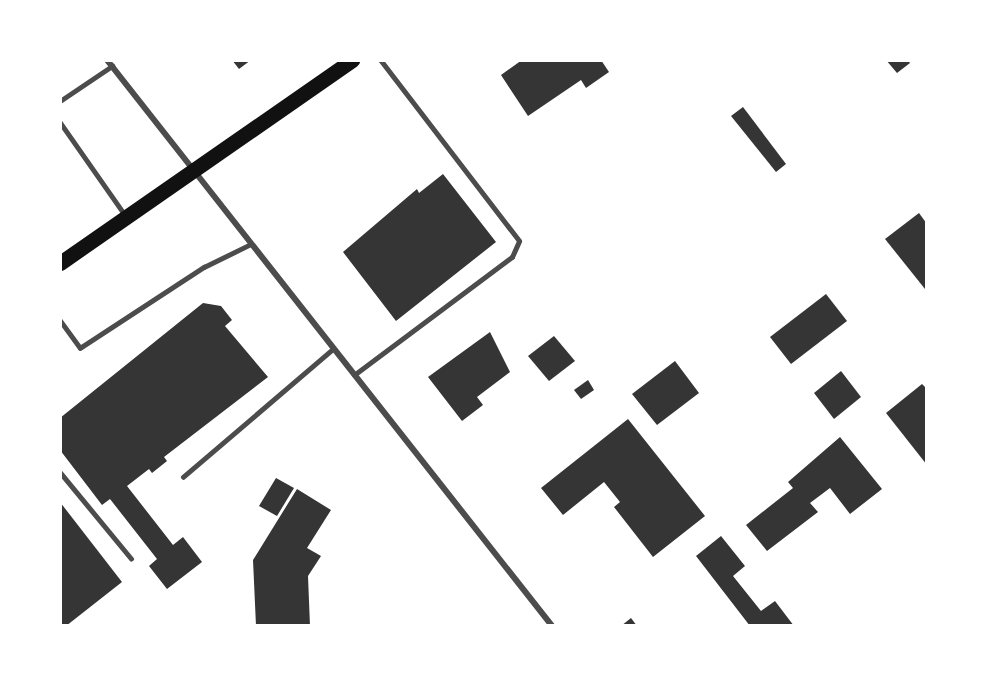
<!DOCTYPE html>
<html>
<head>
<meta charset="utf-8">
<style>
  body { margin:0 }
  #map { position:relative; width:987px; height:686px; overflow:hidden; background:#fff; font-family:Karla,sans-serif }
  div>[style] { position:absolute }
  .building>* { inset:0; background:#353535 }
  .service>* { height:4.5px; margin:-2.25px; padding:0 2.25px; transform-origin:2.25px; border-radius:2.25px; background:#4c4c4c }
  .minor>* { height:6px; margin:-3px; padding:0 3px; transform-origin:3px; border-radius:3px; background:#4c4c4c }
  .primary>* { height:15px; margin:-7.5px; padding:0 7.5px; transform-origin:7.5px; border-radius:7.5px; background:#111 }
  span { translate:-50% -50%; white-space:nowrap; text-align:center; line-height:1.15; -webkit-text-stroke:5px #fff; paint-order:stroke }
  .frame { position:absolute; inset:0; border:62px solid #fff; pointer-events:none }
</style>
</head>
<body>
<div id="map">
  <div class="building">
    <i style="clip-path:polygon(232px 60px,251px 60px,239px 69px)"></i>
    <i style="clip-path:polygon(522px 60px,601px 60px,609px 72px,586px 88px,581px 80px,528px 116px,501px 75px)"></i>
    <i style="clip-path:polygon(886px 60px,908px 60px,910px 63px,897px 73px)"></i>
    <i style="clip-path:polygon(743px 107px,786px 164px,776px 172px,731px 116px)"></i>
    <i style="clip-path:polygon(443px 174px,496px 242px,396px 321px,343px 252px,417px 189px,419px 193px)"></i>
    <i style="clip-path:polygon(919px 213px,927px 224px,925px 289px,885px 239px)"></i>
    <i style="clip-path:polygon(826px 294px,847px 321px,791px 364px,770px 337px)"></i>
    <i style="clip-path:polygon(203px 303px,221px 306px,232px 320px,225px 326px,268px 377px,164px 457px,167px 461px,152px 473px,149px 469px,127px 486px,173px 545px,183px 537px,202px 562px,167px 589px,149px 566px,157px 559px,110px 499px,102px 505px,60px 450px,60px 418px)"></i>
    <i style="clip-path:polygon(490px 332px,510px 372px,477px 397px,483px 405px,462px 421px,428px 377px)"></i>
    <i style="clip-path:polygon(554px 336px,575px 361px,549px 381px,528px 356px)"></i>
    <i style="clip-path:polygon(675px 361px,699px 393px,657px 425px,632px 394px)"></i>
    <i style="clip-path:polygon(841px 371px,861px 397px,834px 419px,814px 393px)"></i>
    <i style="clip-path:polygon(588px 380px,594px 390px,581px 399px,574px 390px)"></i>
    <i style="clip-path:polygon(922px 384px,927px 389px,927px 465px,886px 413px)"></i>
    <i style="clip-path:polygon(628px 419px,705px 516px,653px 557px,614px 507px,620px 502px,604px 482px,563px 515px,541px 488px)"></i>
    <i style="clip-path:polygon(840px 437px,882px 489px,850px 514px,830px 488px,810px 503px,818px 512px,767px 551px,746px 525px,793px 488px,788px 482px)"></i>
    <i style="clip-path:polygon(276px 478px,294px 488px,277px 516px,259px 506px)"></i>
    <i style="clip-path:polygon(297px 489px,331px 510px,307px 548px,321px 556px,308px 576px,310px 626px,256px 626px,253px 560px)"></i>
    <i style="clip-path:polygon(60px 502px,122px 582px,66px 626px,60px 626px)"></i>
    <i style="clip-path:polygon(721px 536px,745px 566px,733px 576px,761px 611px,775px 601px,794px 626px,750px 626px,696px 556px)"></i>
    <i style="clip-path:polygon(631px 618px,637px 626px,621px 626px)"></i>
  </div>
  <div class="service">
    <i style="left:60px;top:101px;width:63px;rotate:-33.9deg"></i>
    <i style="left:60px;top:122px;width:113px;rotate:55deg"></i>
    <i style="left:60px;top:320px;width:34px;rotate:54deg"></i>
    <i style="left:80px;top:348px;width:148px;rotate:-33.2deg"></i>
    <i style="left:204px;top:267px;width:52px;rotate:-26.1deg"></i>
    <i style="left:354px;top:375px;width:197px;rotate:-36.8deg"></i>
    <i style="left:512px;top:257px;width:17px;rotate:-66deg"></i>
    <i style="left:519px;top:241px;width:228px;rotate:-127.5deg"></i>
    <i style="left:60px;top:472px;width:112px;rotate:50.5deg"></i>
    <i style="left:183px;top:477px;width:197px;rotate:-40.5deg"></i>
  </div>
  <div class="minor">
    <i style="left:107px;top:60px;width:720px;rotate:51.82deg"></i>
  </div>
  <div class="primary">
    <i style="left:60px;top:263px;width:356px;rotate:-34.8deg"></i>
  </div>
  <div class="frame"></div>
</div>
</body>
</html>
